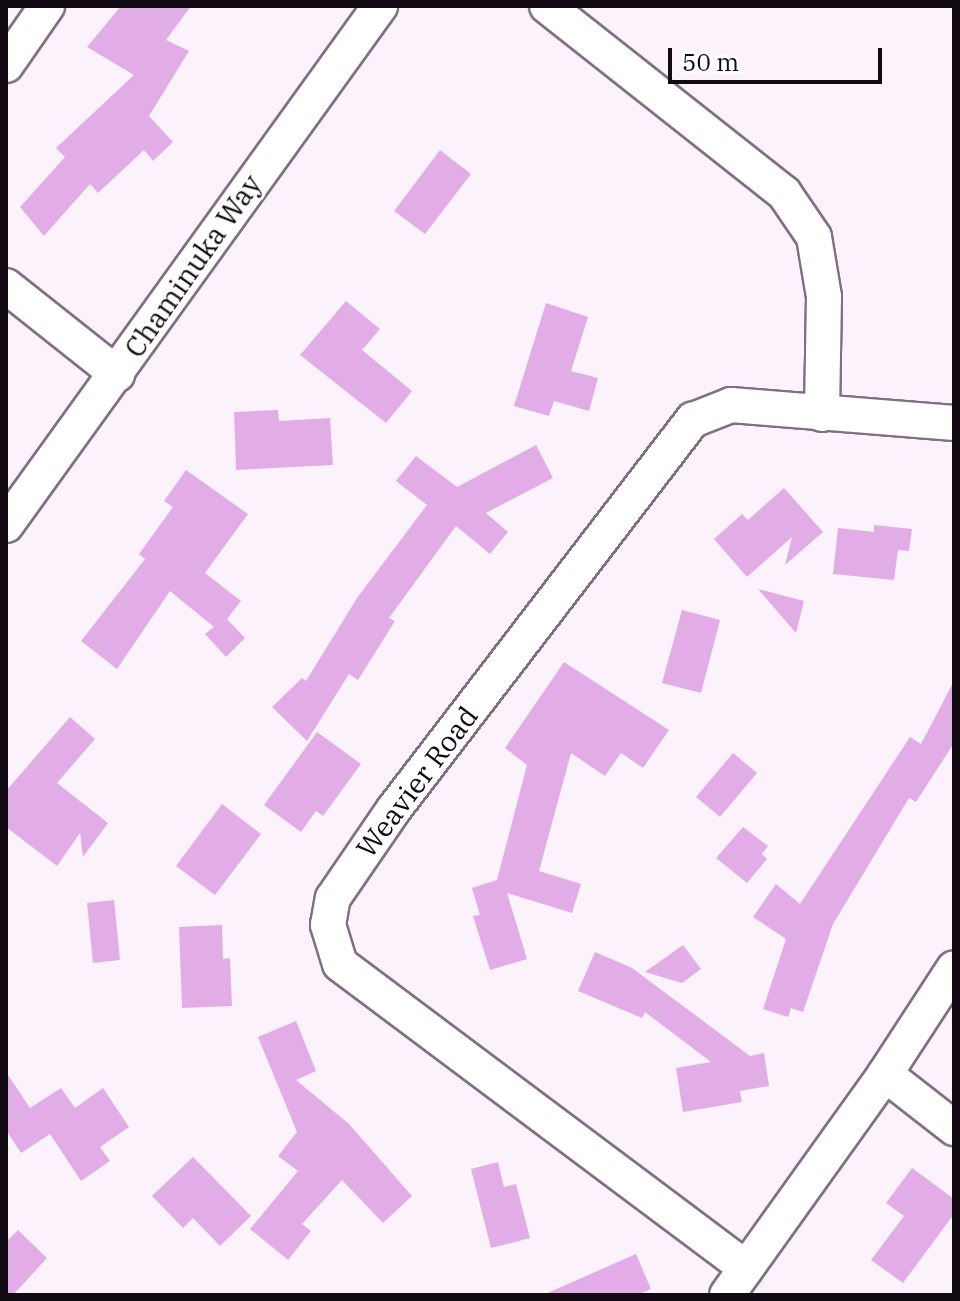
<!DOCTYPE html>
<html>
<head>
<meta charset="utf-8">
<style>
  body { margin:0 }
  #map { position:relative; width:960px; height:1301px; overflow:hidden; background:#fcf2fc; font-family:"IBM Plex Serif",serif }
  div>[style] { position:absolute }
  .building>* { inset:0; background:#e2ace6 }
  .roads { filter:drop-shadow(2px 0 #826f84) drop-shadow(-2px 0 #826f84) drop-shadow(0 2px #826f84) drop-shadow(0 -2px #826f84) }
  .minor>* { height:34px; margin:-17px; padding:0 17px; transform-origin:17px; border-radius:17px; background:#fff }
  span { translate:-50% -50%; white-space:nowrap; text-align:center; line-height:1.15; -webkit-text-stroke:6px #fff; paint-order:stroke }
  .street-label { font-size:28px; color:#110a12 }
  .frame { position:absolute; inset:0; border:8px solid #110a12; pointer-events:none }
  .scale { position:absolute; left:668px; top:48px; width:214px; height:36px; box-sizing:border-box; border:4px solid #110a12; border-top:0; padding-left:10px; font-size:24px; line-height:28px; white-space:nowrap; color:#110a12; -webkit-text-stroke:6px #fff; paint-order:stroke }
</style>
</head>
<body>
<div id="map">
  <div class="building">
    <i style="clip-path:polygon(121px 6px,191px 6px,166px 40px,189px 51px,149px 116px,173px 142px,153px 161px,144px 150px,98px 193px,90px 184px,44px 236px,20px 207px,65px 157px,56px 148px,134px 75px,87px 47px)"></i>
    <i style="clip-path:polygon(440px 150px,471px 174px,425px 234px,394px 211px)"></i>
    <i style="clip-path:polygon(346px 301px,380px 329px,362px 350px,412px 391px,386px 423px,300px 355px)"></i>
    <i style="clip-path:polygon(546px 303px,588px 317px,571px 371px,598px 378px,589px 411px,554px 401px,549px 416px,514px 406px)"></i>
    <i style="clip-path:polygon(278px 410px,279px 421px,330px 418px,333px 465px,236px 470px,234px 412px)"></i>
    <i style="clip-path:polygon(536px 445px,553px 478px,486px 513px,508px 532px,490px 554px,456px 526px,389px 618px,395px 621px,358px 680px,349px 674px,307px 741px,272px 707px,302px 678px,306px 681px,357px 598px,427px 505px,396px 481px,416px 456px,457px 487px)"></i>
    <i style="clip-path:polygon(186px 470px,248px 514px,205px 573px,241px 601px,227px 619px,245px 638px,226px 657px,205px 634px,214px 627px,170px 591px,117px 669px,81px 641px,145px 559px,139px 554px,173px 507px,164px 501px)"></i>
    <i style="clip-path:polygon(784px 488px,823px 532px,785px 565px,792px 537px,747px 577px,714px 539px,742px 514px,748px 520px)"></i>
    <i style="clip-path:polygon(874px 525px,912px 529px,909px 551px,898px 550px,894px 580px,833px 574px,838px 528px,874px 532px)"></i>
    <i style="clip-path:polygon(758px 589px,804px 601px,796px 633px)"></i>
    <i style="clip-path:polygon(682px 610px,720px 620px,701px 693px,662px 683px)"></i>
    <i style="clip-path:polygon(564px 662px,669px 730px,643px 768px,621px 753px,605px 776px,571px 753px,539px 871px,581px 884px,572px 913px,507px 893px,527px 959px,490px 970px,473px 916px,480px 915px,472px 888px,497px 880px,527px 765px,505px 748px)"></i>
    <i style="clip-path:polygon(954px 681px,954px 743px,916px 802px,909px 798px,833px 924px,803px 1012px,791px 1008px,788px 1017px,763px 1009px,786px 939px,753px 917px,776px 884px,800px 904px,910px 737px,921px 744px)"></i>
    <i style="clip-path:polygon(70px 717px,95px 739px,57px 783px,108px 823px,83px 857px,80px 833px,57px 866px,6px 827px,6px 791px)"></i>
    <i style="clip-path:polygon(317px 732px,361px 764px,323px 816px,316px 811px,301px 832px,264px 805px)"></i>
    <i style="clip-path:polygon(733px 753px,757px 773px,720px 817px,696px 797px)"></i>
    <i style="clip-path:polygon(222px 804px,261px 834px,215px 895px,176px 866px)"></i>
    <i style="clip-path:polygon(743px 827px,768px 846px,762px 854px,767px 859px,747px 883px,716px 858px)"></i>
    <i style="clip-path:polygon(114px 900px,120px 960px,93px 963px,87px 903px)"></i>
    <i style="clip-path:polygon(222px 925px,223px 959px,230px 958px,232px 1006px,182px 1008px,179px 927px)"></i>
    <i style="clip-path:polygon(683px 945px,701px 969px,682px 983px,645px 972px)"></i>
    <i style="clip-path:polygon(595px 952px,632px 968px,750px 1056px,764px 1053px,769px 1086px,740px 1091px,742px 1102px,683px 1112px,676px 1068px,711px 1062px,645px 1012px,642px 1018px,578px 991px)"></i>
    <i style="clip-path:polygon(296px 1021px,316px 1071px,296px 1080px,349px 1124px,412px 1196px,383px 1223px,342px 1180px,302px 1224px,311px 1231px,288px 1260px,250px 1229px,298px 1171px,278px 1156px,297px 1132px,258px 1037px)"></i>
    <i style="clip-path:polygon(6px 1072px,30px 1108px,61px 1088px,75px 1108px,103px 1088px,129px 1127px,100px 1147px,110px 1161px,81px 1181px,50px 1134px,21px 1153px,6px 1130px)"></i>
    <i style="clip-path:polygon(193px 1157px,251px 1216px,220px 1246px,193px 1218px,183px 1228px,152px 1196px)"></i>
    <i style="clip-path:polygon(498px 1162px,504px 1187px,516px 1184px,530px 1238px,491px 1248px,471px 1169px)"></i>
    <i style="clip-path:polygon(912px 1168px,954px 1199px,954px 1214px,903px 1283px,871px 1260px,904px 1216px,886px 1203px)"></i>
    <i style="clip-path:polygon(18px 1230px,47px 1258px,13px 1295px,6px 1295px,6px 1242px)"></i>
    <i style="clip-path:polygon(636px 1254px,651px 1289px,637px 1295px,543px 1295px)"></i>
  </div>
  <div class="roads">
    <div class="minor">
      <i style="left:547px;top:6px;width:302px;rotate:38.3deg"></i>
      <i style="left:784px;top:193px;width:53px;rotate:55.7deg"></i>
      <i style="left:814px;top:237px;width:61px;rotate:80.5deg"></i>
      <i style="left:824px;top:297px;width:117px;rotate:91deg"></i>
      <i style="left:6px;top:65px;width:72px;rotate:-55.2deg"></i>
      <i style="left:6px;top:286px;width:142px;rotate:38.4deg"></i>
      <i style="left:6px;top:525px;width:640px;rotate:-54.22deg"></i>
      <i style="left:885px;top:1074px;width:88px;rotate:38deg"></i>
      <i style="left:746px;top:1268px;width:507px;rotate:-143.18deg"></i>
      <i style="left:340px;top:964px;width:41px;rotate:-107.1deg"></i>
      <i style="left:328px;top:925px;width:27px;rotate:-80deg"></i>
      <i style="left:333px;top:898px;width:108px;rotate:-55.6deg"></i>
      <i style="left:394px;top:809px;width:491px;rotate:-52.5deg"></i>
      <i style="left:693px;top:420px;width:41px;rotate:-21.5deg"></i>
      <i style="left:731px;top:405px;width:224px;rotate:4.6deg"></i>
      <i style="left:727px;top:1295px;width:272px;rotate:-54.4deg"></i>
      <i style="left:885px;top:1074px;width:126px;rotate:-56.9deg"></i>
    </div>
  </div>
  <div class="street-label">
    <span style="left:193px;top:266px;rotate:-55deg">Chaminuka Way</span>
    <span style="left:417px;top:782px;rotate:-53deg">Weavier Road</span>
  </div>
  <div class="frame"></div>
  <div class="scale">50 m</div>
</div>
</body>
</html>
